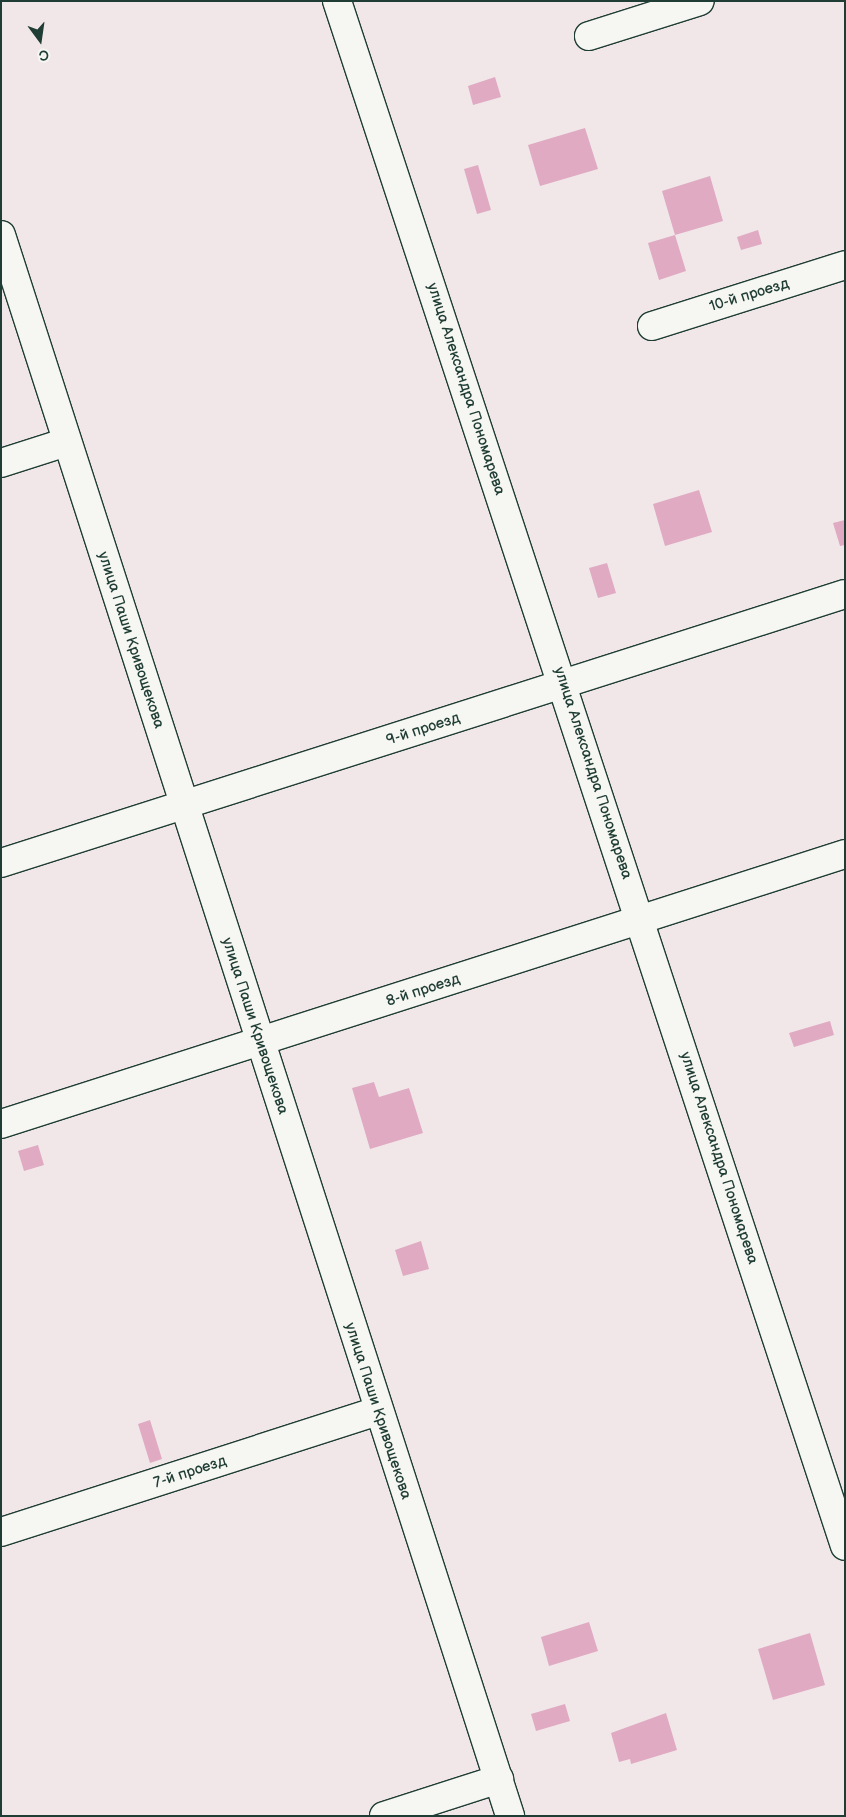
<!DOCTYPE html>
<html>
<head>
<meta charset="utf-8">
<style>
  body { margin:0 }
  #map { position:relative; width:846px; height:1817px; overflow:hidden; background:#f1e7e8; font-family:"Balsamiq Sans",sans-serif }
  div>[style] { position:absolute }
  .building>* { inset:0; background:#dfaac2 }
  .roads { filter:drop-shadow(1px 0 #1f3d34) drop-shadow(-1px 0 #1f3d34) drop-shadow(0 1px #1f3d34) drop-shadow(0 -1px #1f3d34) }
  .minor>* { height:28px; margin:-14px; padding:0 14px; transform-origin:14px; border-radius:14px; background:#f6f6f2 }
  span { translate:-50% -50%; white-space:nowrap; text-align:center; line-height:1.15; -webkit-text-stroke:4.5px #f6f6f2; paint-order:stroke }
  .street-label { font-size:15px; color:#1f3d34 }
  .frame { position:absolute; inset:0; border:2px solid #1f3d34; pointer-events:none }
  .north { position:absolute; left:15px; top:15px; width:50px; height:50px; -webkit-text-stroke:4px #f6f6f2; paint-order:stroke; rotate:166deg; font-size:14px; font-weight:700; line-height:20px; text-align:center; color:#1f3d34 }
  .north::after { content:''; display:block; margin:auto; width:18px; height:22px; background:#1f3d34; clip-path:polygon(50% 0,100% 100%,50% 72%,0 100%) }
</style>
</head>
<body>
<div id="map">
  <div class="building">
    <i style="clip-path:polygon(495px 77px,501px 97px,473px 105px,468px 86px)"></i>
    <i style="clip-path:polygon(585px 128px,598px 169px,540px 186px,528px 145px)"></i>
    <i style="clip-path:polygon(478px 165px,491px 210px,477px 214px,464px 169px)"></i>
    <i style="clip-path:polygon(710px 176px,723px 221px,675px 235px,662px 191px)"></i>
    <i style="clip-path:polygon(758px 230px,762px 244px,741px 250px,737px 237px)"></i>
    <i style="clip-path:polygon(675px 235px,686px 271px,659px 280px,648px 243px)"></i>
    <i style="clip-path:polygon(699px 490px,712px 532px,665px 546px,653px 504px)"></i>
    <i style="clip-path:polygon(845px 520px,845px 545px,840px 546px,833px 523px)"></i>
    <i style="clip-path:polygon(607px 563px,616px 593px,598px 598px,589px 568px)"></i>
    <i style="clip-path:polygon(830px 1021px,834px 1035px,794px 1047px,789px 1033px)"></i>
    <i style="clip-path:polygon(374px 1082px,379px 1097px,409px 1088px,423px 1133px,370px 1149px,352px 1088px)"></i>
    <i style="clip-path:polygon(38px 1145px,44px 1165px,24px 1171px,18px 1151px)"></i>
    <i style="clip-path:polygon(421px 1241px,429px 1269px,403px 1276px,395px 1250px)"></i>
    <i style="clip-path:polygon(150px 1420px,162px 1459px,150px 1463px,138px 1424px)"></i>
    <i style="clip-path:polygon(589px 1622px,598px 1651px,549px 1666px,541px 1637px)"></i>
    <i style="clip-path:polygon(810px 1633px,825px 1685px,773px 1700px,758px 1649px)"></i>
    <i style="clip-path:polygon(565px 1704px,570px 1721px,536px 1731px,531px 1714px)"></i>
    <i style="clip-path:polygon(666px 1713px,677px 1750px,631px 1764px,630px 1759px,619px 1762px,611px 1733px)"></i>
  </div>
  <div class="roads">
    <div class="minor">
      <i style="left:337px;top:1px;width:1626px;rotate:71.8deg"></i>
      <i style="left:589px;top:36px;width:116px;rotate:-17.5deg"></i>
      <i style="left:1px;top:235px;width:1661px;rotate:72.15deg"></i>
      <i style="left:652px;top:326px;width:202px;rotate:-17.5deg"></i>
      <i style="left:1px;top:463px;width:69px;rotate:-17.7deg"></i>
      <i style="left:1px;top:863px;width:886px;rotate:-17.68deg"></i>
      <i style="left:1px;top:1124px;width:886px;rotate:-17.74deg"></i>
      <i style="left:1px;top:1532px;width:396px;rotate:-17.8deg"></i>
      <i style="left:384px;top:1816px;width:121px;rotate:-17.8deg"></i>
    </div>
  </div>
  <div class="street-label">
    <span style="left:749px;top:295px;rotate:-17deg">10-й проезд</span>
    <span style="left:466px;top:389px;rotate:72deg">улица Александра Пономарева</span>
    <span style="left:131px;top:640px;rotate:72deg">улица Паши Кривощекова</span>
    <span style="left:423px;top:729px;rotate:-18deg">9-й проезд</span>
    <span style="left:593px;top:773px;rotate:72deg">улица Александра Пономарева</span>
    <span style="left:423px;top:990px;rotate:-18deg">8-й проезд</span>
    <span style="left:255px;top:1026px;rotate:72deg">улица Паши Кривощекова</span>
    <span style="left:719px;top:1158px;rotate:72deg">улица Александра Пономарева</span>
    <span style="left:378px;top:1411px;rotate:72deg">улица Паши Кривощекова</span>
    <span style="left:190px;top:1472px;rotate:-18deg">7-й проезд</span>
  </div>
  <div class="frame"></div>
  <div class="north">С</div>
</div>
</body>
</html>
